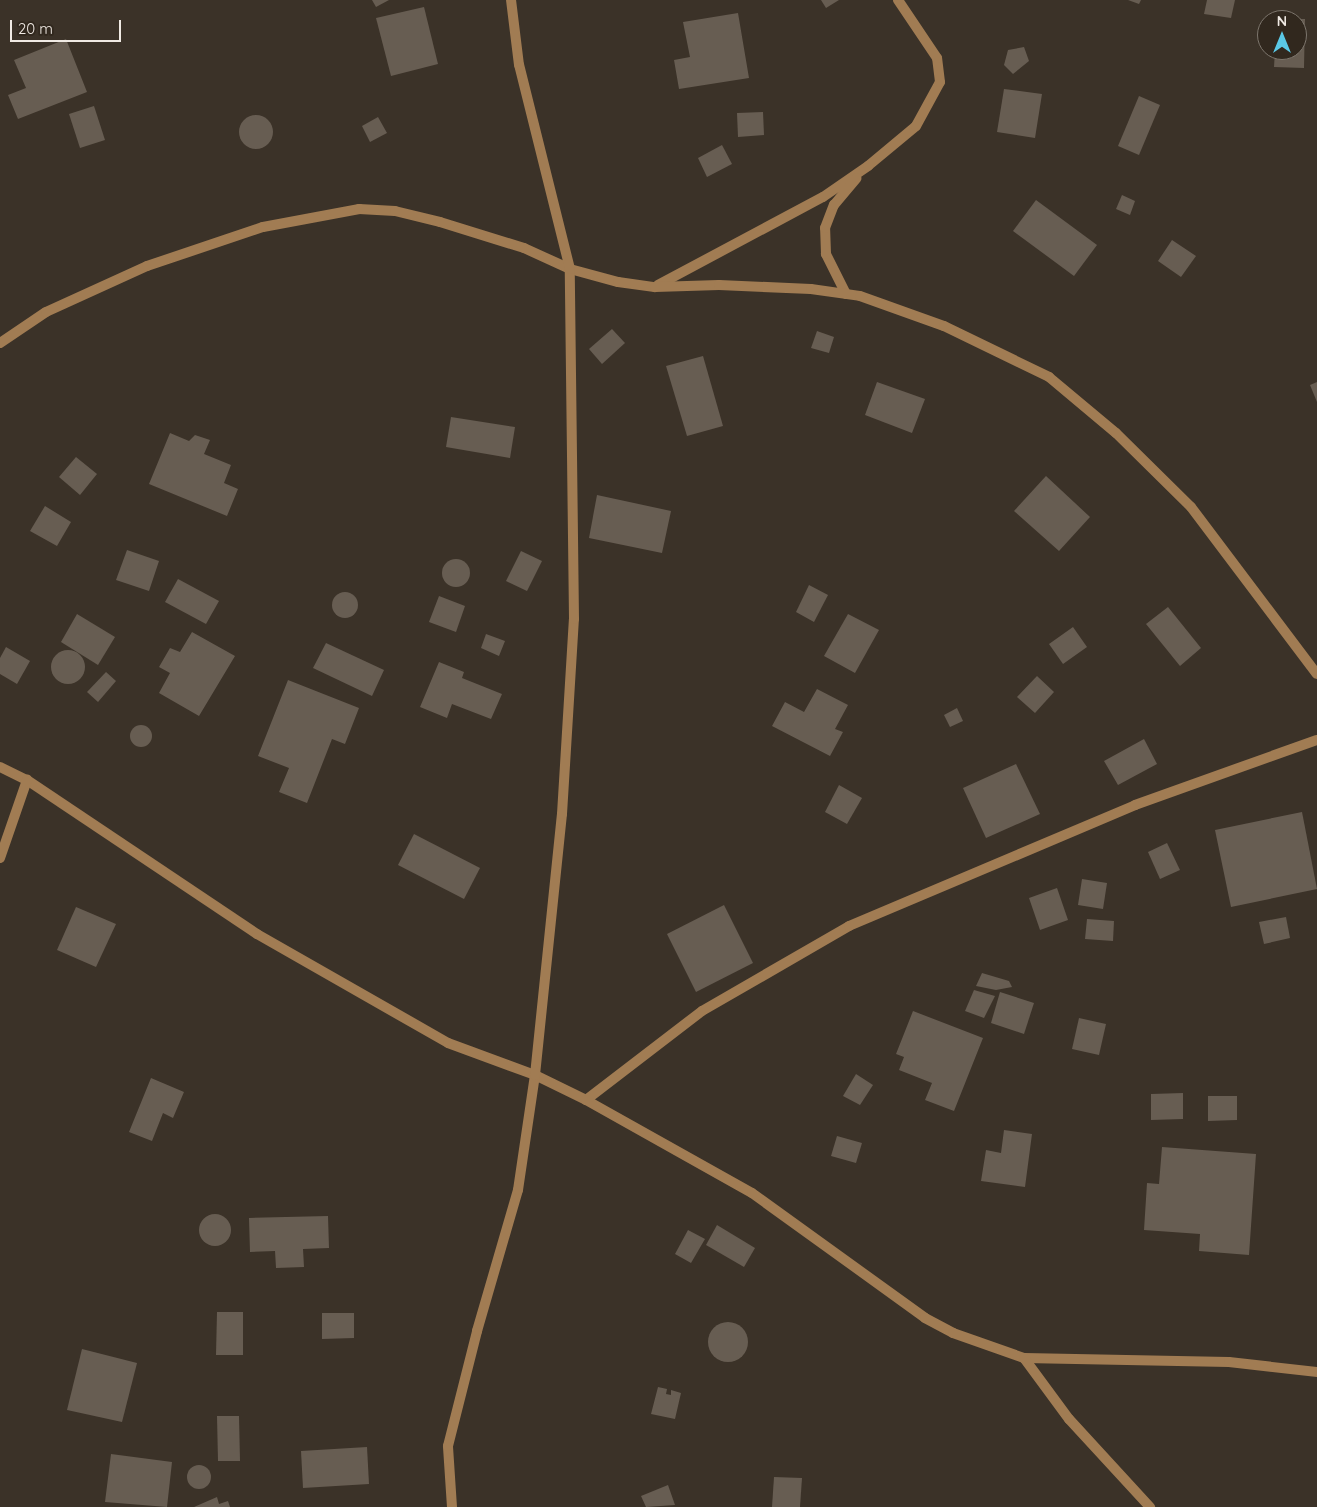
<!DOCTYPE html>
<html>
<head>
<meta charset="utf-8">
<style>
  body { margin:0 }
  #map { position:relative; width:1317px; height:1507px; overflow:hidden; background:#3b3228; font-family:Quicksand,sans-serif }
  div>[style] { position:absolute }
  .building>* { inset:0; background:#675d52 }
  .round { border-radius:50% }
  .street>* { height:10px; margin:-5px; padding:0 5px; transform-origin:5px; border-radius:5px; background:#a17c53 }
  span { translate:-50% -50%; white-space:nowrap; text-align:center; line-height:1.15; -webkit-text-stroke:5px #31281e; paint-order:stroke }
  .north { position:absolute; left:1257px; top:10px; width:50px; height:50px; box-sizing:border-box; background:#31281e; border:1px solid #7d766d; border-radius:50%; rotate:0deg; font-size:14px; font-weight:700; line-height:20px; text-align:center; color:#f0eae4 }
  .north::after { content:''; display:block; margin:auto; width:18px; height:22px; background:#5ac8e6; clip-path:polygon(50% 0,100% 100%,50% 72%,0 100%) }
  .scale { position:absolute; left:10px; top:20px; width:111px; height:22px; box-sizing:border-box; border:2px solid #f0eae4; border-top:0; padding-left:6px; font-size:15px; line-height:18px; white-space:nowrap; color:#f0eae4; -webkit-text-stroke:4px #31281e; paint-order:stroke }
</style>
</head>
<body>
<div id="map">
  <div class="building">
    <i style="clip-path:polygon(372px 0,389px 0,376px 7px)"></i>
    <i style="clip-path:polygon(821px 0,839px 0,826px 8px)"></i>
    <i style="clip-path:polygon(1128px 0,1141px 0,1139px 4px)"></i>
    <i style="clip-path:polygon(1207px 0,1235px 0,1231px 18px,1204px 14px)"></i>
    <i style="clip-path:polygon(424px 7px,438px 64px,391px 76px,376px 18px)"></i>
    <i style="clip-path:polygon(738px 13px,749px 78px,679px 89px,674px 60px,690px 57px,683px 22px)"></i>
    <i style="clip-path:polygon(1276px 18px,1290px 18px,1290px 20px,1276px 20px)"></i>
    <i style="clip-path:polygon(1297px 19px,1305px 19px,1304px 68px,1274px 67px,1275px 50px,1297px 50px)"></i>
    <i style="clip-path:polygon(66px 39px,87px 92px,18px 119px,8px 95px,26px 88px,14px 60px)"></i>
    <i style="clip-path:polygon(1024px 47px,1029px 61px,1013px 74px,1004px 65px,1008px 50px)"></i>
    <i style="clip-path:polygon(1004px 89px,1042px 94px,1035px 138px,997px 132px)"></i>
    <i style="clip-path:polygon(1139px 96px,1160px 105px,1139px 155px,1118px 146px)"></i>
    <i style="clip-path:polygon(94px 106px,105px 140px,80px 148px,69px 114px)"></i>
    <i style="clip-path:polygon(763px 112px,764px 135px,738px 137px,737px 113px)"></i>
    <i class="round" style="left:239px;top:115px;width:34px;height:34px"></i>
    <i style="clip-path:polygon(378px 117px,387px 133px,370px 142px,362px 126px)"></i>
    <i style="clip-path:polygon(722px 145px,732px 164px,707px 177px,698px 158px)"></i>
    <i style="clip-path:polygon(1122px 195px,1135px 201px,1130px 215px,1116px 209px)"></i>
    <i style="clip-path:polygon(1036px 200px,1097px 245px,1074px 276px,1013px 231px)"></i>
    <i style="clip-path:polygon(1172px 240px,1196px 256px,1181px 277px,1158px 261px)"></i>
    <i style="clip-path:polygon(612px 329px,625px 343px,602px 364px,589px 349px)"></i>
    <i style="clip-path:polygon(817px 331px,834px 337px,829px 353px,811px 348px)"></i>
    <i style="clip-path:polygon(703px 356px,723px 426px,687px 436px,666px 366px)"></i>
    <i style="clip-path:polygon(877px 382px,925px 399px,912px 433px,865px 415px)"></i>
    <i style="clip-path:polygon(1317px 382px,1317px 402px,1310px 385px)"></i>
    <i style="clip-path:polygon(451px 417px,515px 427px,510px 458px,446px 447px)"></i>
    <i style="clip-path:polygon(170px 433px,189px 441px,195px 435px,210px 440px,204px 454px,231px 465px,224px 483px,238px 489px,227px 516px,149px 484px)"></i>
    <i style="clip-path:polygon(76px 457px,97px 474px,80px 495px,59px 477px)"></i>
    <i style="clip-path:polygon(1046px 476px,1090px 517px,1059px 551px,1014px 511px)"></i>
    <i style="clip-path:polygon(597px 495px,671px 511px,662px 553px,589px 538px)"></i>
    <i style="clip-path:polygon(45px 506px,71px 522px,57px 546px,30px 531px)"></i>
    <i style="clip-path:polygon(127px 550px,159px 561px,149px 591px,116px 580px)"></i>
    <i style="clip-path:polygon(521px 551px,542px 561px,527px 591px,506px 581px)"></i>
    <i class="round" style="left:442px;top:559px;width:28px;height:28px"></i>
    <i style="clip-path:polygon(178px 579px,219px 601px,206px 624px,165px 602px)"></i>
    <i style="clip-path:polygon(809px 585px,828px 595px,814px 622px,796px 612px)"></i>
    <i class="round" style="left:332px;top:592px;width:26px;height:26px"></i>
    <i style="clip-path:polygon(439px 596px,465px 606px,456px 632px,429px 622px)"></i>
    <i style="clip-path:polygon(1168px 607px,1201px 648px,1180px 666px,1146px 624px)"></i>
    <i style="clip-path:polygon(77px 614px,115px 637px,98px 665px,61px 642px)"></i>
    <i style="clip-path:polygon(848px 614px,879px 630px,855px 673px,824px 656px)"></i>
    <i style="clip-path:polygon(1073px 627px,1087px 647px,1063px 664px,1049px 644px)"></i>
    <i style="clip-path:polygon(192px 632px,235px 656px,199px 716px,159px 693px,170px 673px,159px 667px,170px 648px,180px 652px)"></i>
    <i style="clip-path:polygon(486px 634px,505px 641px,499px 656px,481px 648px)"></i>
    <i style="clip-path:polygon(326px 643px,384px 670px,372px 696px,313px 668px)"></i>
    <i style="clip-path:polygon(6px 647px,30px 661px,17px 684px,0 674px,0 658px)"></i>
    <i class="round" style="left:51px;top:650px;width:34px;height:34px"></i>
    <i style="clip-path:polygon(439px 662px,464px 672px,462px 678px,502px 694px,491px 719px,452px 704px,447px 718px,420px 707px)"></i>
    <i style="clip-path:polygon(106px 672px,116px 681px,98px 702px,87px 692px)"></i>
    <i style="clip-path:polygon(1037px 676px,1054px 692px,1035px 713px,1017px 697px)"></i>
    <i style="clip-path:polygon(288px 680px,359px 708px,345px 744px,332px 739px,307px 803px,279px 792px,289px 768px,258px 756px)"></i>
    <i style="clip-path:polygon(817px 689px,848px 705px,835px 729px,843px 732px,830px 756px,772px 726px,785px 702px,804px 712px)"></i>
    <i style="clip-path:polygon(957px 708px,963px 721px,950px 727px,944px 715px)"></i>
    <i class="round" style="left:130px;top:725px;width:22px;height:22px"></i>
    <i style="clip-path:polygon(1144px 739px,1157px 764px,1118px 785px,1104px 761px)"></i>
    <i style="clip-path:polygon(1016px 764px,1040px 814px,986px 838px,963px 788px)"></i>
    <i style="clip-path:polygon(839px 785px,862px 798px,847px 824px,825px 812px)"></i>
    <i style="clip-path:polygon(1302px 812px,1317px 889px,1231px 907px,1215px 830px)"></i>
    <i style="clip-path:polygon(414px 834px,480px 868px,464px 899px,398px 865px)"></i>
    <i style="clip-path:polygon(1167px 843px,1180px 870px,1160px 879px,1148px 852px)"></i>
    <i style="clip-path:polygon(1082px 879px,1107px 883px,1103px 909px,1078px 905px)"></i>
    <i style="clip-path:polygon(1057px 888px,1068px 920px,1040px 930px,1029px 898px)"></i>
    <i style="clip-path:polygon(724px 905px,753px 963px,696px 992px,667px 934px)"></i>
    <i style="clip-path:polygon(76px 907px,116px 924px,96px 967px,57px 950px)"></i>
    <i style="clip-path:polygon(1286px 917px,1290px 938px,1264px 944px,1259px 922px)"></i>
    <i style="clip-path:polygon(1087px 919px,1114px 921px,1113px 941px,1085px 939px)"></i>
    <i style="clip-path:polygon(982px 973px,1009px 981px,1012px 987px,996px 990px,976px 986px)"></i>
    <i style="clip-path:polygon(974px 990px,995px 996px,984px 1018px,965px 1011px)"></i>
    <i style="clip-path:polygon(1000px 992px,1034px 1003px,1024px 1034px,991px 1023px)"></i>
    <i style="clip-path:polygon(913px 1011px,983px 1038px,954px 1111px,925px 1100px,932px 1083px,899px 1070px,904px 1057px,896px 1054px)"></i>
    <i style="clip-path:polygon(1079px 1018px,1106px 1024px,1099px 1055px,1072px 1049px)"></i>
    <i style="clip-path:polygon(856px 1074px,873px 1085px,860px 1105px,843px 1096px)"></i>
    <i style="clip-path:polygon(151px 1078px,184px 1092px,173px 1118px,163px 1113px,152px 1141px,129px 1132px)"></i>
    <i style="clip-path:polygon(1183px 1093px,1183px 1119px,1151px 1120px,1151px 1094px)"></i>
    <i style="clip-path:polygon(1208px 1096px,1237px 1096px,1237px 1120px,1208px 1121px)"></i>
    <i style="clip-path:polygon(1004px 1130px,1032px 1134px,1025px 1187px,981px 1181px,986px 1150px,1001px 1153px)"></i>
    <i style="clip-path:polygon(837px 1136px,862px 1143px,856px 1163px,831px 1156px)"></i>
    <i style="clip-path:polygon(1162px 1147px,1256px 1154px,1249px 1255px,1199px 1251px,1200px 1234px,1144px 1230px,1147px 1183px,1159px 1184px)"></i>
    <i class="round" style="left:199px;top:1214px;width:32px;height:32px"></i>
    <i style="clip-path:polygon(328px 1216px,329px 1248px,303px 1249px,304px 1267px,276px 1268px,275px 1251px,250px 1252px,249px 1218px)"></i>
    <i style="clip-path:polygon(717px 1225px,755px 1248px,744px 1267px,706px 1245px)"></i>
    <i style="clip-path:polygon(688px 1230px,705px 1239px,691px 1263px,675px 1254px)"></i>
    <i style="clip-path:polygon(217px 1312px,243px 1312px,243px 1355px,216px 1355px)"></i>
    <i style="clip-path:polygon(322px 1313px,354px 1313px,354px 1338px,322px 1339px)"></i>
    <i class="round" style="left:708px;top:1322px;width:40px;height:40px"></i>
    <i style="clip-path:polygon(82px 1349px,137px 1363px,122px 1422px,67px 1410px)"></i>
    <i style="clip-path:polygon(658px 1387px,667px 1389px,666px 1394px,671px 1395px,671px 1390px,681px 1393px,675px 1419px,651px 1414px)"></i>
    <i style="clip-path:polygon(217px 1416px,239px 1416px,240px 1461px,218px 1461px)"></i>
    <i style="clip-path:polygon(367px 1447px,369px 1484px,303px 1488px,301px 1451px)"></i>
    <i style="clip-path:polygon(111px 1454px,172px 1462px,167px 1507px,105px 1502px)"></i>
    <i class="round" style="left:187px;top:1465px;width:24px;height:24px"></i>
    <i style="clip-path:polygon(774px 1477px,802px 1478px,800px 1507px,772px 1507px)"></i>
    <i style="clip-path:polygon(668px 1485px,675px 1505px,646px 1507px,641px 1496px)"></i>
    <i style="clip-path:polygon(217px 1497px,219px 1504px,228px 1501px,230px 1507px,194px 1507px)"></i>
  </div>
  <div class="street">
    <i style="left:658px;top:285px;width:187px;rotate:-28.1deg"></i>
    <i style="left:823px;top:197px;width:55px;rotate:-34.6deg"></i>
    <i style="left:868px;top:166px;width:62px;rotate:-39.8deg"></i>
    <i style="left:916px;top:126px;width:50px;rotate:-61.4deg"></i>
    <i style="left:940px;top:82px;width:24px;rotate:-97deg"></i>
    <i style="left:937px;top:58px;width:70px;rotate:-123.9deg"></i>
    <i style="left:846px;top:294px;width:45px;rotate:-116.6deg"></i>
    <i style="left:826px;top:254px;width:26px;rotate:-92deg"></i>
    <i style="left:825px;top:228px;width:25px;rotate:-69deg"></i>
    <i style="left:834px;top:205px;width:35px;rotate:-50deg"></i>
    <i style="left:0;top:343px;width:55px;rotate:-34deg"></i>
    <i style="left:46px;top:312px;width:111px;rotate:-24.5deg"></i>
    <i style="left:147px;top:266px;width:122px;rotate:-18.6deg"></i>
    <i style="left:263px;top:227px;width:98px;rotate:-10.6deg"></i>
    <i style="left:359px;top:209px;width:36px;rotate:3deg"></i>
    <i style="left:395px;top:211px;width:46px;rotate:13.7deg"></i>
    <i style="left:440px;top:222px;width:88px;rotate:17.2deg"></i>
    <i style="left:524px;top:248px;width:51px;rotate:24.5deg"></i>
    <i style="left:570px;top:269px;width:50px;rotate:15.2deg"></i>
    <i style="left:618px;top:282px;width:37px;rotate:8deg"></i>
    <i style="left:655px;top:287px;width:64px;rotate:-1.8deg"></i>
    <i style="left:719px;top:285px;width:92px;rotate:2.5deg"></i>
    <i style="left:811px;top:289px;width:49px;rotate:8.1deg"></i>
    <i style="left:860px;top:296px;width:89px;rotate:19.7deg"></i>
    <i style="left:944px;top:326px;width:117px;rotate:25.9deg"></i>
    <i style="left:1049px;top:377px;width:87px;rotate:39.9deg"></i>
    <i style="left:1116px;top:433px;width:105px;rotate:44.6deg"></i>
    <i style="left:1191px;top:507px;width:209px;rotate:53deg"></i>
    <i style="left:0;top:767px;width:30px;rotate:26deg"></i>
    <i style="left:27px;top:780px;width:277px;rotate:33.8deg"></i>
    <i style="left:257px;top:934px;width:220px;rotate:29.7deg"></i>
    <i style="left:448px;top:1043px;width:93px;rotate:20.2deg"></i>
    <i style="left:535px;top:1075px;width:57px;rotate:26.1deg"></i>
    <i style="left:586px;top:1100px;width:190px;rotate:29.3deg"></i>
    <i style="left:752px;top:1193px;width:213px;rotate:35.8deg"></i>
    <i style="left:925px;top:1318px;width:32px;rotate:28deg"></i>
    <i style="left:953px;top:1333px;width:75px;rotate:19.4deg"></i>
    <i style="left:1024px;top:1358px;width:205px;rotate:1.1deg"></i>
    <i style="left:1229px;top:1362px;width:89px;rotate:6.5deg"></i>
    <i style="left:0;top:858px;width:83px;rotate:-70.9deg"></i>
    <i style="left:586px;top:1100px;width:146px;rotate:-37.5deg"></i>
    <i style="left:702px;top:1011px;width:170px;rotate:-30deg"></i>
    <i style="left:849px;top:926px;width:311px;rotate:-22.9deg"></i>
    <i style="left:1135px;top:805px;width:193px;rotate:-19.7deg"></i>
    <i style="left:1024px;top:1358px;width:76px;rotate:53.6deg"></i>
    <i style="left:1069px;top:1419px;width:120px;rotate:47.4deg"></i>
    <i style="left:452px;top:1507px;width:61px;rotate:-93.8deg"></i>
    <i style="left:448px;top:1446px;width:119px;rotate:-75.8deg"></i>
    <i style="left:477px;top:1331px;width:147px;rotate:-73.8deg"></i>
    <i style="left:518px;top:1190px;width:116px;rotate:-81.6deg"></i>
    <i style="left:535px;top:1075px;width:262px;rotate:-84.1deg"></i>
    <i style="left:562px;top:814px;width:195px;rotate:-86.5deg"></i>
    <i style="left:574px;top:619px;width:350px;rotate:-90.7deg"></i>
    <i style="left:570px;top:269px;width:210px;rotate:-104deg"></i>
    <i style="left:519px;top:65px;width:65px;rotate:-97deg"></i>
  </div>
  <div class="north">N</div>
  <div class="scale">20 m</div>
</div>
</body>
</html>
